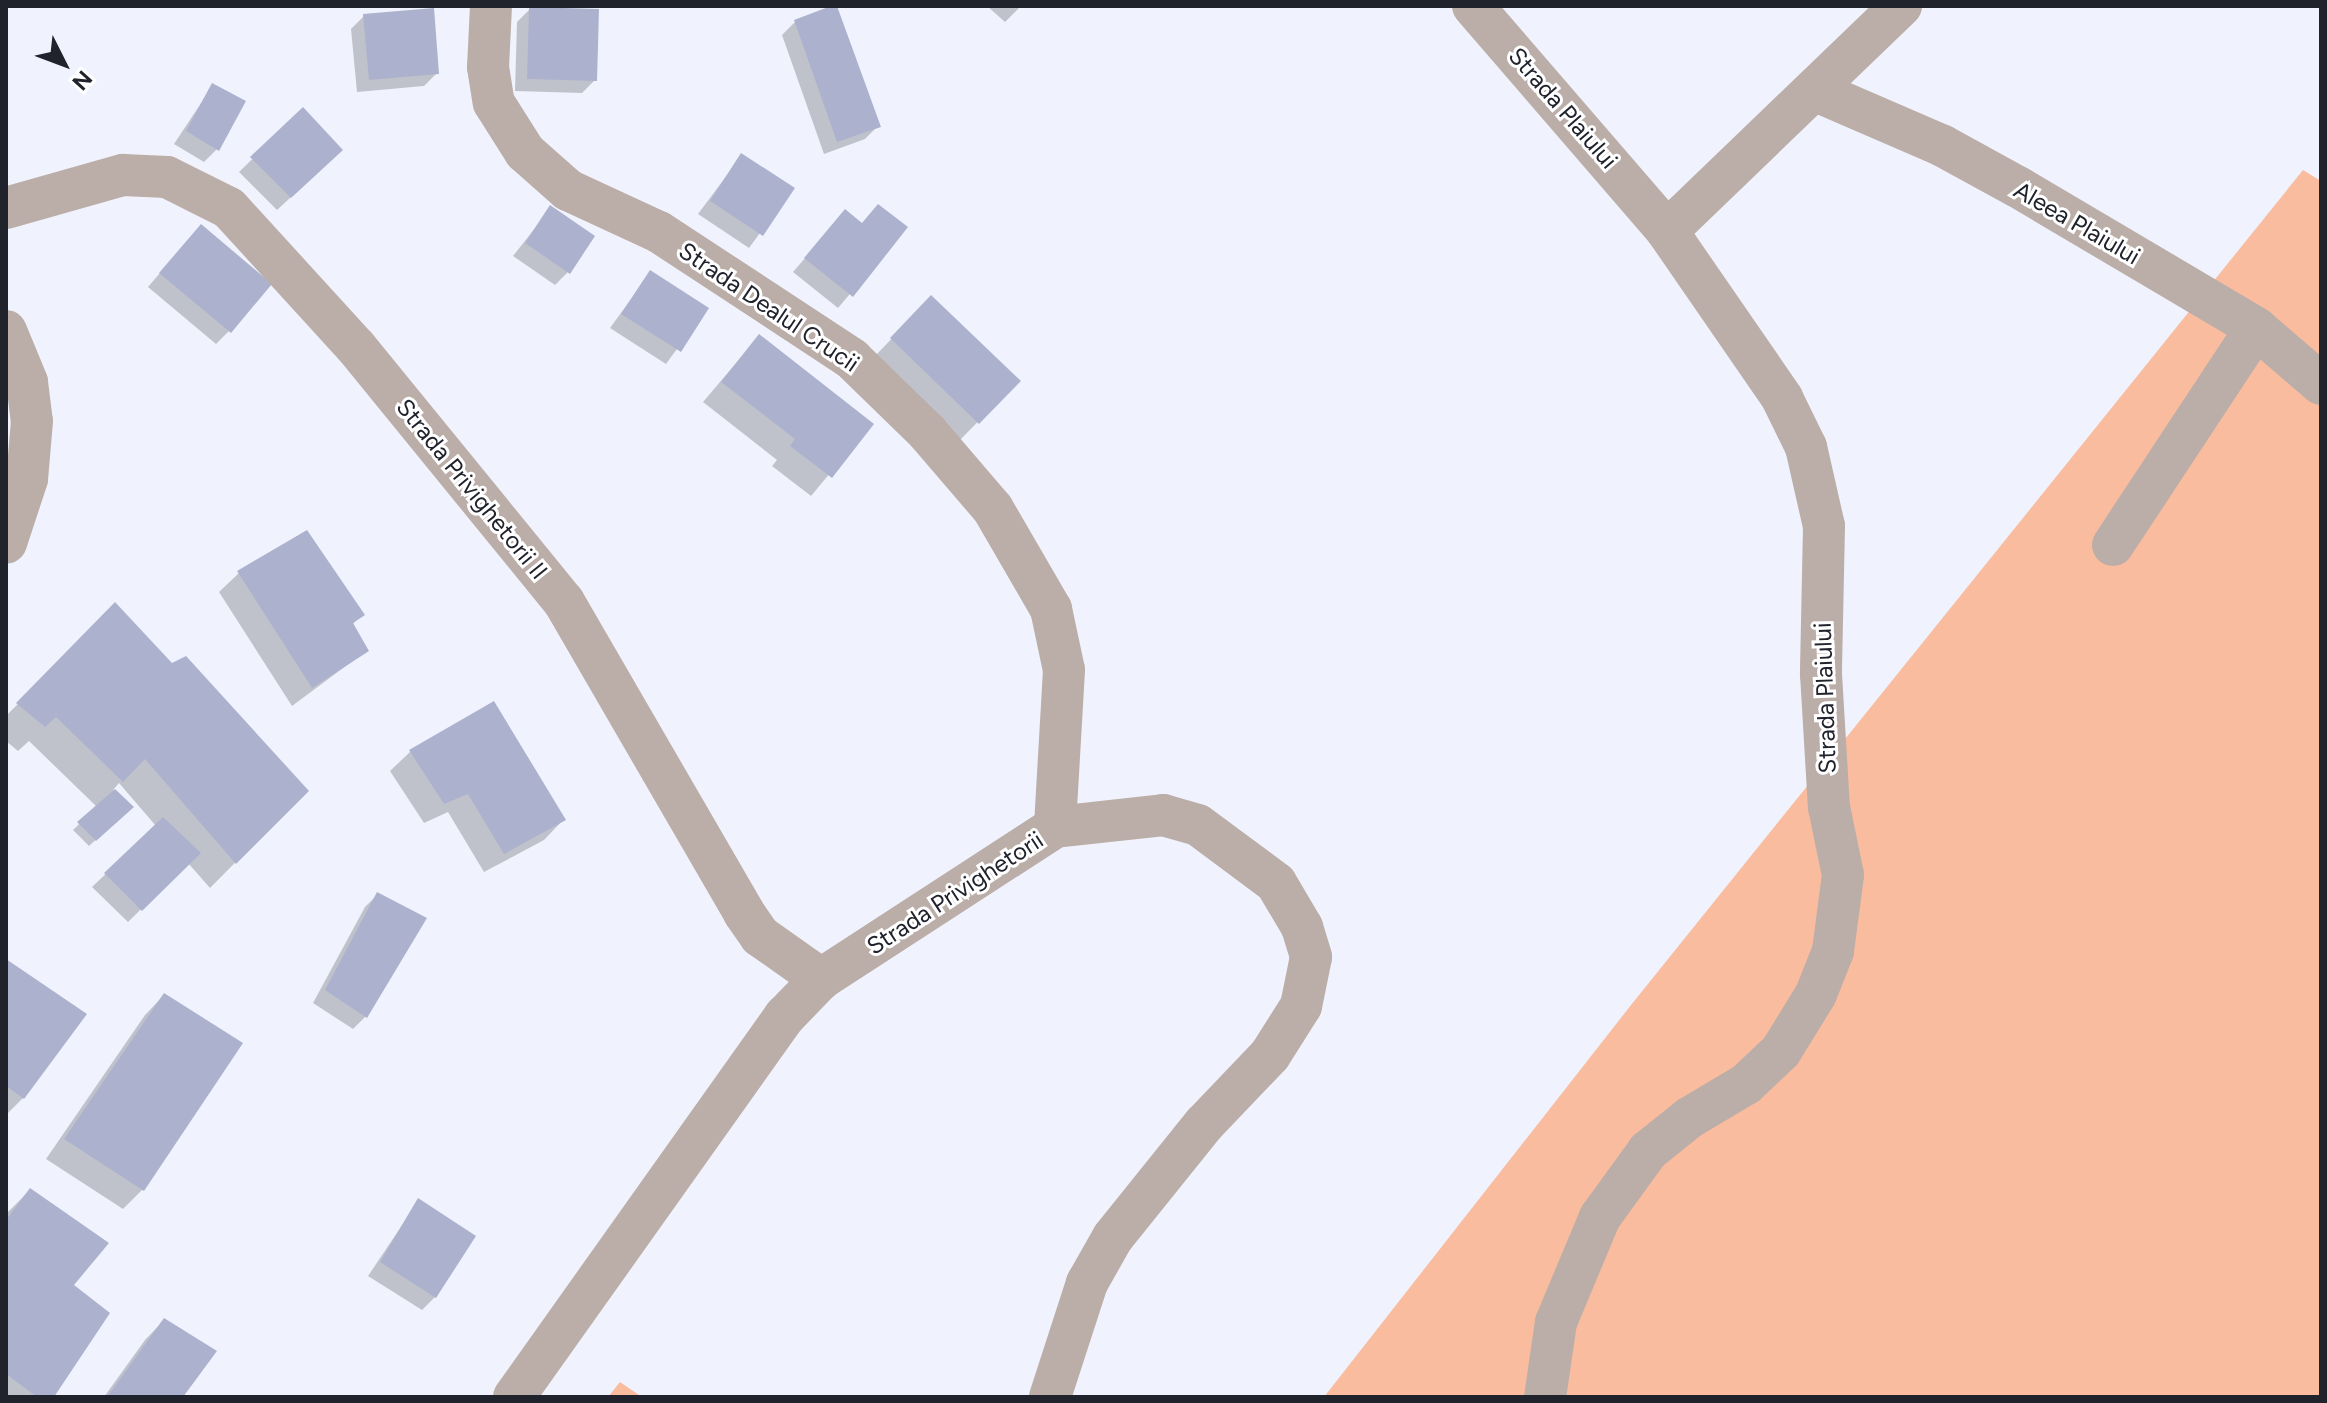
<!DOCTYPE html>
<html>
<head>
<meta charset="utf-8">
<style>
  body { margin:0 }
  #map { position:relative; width:2327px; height:1403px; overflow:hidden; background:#f0f3fe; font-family:Figtree,sans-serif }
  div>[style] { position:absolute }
  .green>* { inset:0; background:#f9bc9f }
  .shadow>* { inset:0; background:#0003 }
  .building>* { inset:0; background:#acb2cd }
  .minor>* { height:42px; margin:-21px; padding:0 21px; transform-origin:21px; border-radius:21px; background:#bbaea8 }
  span { translate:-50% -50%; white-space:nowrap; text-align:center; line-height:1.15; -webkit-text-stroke:6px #fff; paint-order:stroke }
  .street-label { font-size:24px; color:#20222c }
  .frame { position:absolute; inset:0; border:8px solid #20222c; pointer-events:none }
  .north { position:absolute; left:24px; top:24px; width:80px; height:80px; -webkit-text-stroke:6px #fff; paint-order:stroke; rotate:132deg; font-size:22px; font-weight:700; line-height:32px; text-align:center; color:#20222c }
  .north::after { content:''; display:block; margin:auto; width:28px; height:36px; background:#20222c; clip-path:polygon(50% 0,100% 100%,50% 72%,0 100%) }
</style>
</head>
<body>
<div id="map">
  <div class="green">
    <i style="clip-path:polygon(2303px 170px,2321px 181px,2321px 1397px,1324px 1397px,1631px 1005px)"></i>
    <i style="clip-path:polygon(620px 1382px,642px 1397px,608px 1397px)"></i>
  </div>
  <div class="shadow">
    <i style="clip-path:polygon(987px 6px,1021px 6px,1005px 22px)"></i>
    <i style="clip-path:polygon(530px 9px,595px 80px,582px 93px,515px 91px,517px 22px)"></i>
    <i style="clip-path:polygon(364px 16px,437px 73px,424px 86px,357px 92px,351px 29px)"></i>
    <i style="clip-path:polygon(795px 22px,878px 126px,865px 139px,824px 154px,782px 35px)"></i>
    <i style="clip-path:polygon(213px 85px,217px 149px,204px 162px,174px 144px)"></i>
    <i style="clip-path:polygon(303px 110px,328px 163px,277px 210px,239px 172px)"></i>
    <i style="clip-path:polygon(742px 155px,792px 189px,749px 248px,698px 214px)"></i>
    <i style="clip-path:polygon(551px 208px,568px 272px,555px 285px,513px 256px)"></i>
    <i style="clip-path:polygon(845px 212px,861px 225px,906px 228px,838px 308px,793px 272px)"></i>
    <i style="clip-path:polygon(188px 240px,229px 331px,216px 344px,148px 287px)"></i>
    <i style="clip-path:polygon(650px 273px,706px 309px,666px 364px,610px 328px)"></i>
    <i style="clip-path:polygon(931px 298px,1018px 381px,958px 442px,872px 359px)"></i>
    <i style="clip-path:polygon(759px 336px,871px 424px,811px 496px,772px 466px,777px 460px,703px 402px)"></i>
    <i style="clip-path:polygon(239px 573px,362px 614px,352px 625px,366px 651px,292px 706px,219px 592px)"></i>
    <i style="clip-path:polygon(115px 605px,171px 665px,306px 791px,210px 888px,188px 863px,128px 922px,92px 887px,156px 826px,119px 783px,113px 790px,131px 807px,89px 846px,73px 830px,97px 807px,29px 741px,18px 751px,6px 741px,6px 716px)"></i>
    <i style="clip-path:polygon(494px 703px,563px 820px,544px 840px,484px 872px,448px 812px,424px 823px,390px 771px,410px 752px)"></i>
    <i style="clip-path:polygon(378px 894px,366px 1016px,353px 1029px,313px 1003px,365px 907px)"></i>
    <i style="clip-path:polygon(6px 962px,23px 1098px,6px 1115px)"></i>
    <i style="clip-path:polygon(164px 995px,143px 1189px,123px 1209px,46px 1159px,145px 1015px)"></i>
    <i style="clip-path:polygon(30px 1190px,52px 1397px,6px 1397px,6px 1214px)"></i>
    <i style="clip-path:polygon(419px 1200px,435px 1297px,422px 1310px,368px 1276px)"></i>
    <i style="clip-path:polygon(164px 1320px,180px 1397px,104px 1397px,145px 1340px)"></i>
  </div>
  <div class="building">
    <i style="clip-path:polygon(831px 6px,837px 6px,881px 127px,837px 142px,794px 20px)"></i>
    <i style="clip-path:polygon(529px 7px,599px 9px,597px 81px,527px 79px)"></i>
    <i style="clip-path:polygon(434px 8px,439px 74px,369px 80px,363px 14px)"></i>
    <i style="clip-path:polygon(212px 83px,246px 101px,219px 151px,186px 131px)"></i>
    <i style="clip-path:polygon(303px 107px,343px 150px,291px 198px,250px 157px)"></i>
    <i style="clip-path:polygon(741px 153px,795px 188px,763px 236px,710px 201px)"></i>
    <i style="clip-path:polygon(878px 204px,908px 227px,853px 297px,804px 258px,845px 209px,862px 223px)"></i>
    <i style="clip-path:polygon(550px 205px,595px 236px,570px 274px,525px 243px)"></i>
    <i style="clip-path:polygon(201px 224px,272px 284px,231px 333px,159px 273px)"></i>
    <i style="clip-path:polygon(650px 270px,709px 308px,681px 352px,621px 314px)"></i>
    <i style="clip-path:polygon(931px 295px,1021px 381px,979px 424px,890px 338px)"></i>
    <i style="clip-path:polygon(759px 334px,874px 424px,832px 478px,790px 446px,795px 439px,721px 382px)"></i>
    <i style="clip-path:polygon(307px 530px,365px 615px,353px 623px,369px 651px,312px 688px,237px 571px)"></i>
    <i style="clip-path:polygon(115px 602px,172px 663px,186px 656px,309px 791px,236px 864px,145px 759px,123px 782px,56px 717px,45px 727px,16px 703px)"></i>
    <i style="clip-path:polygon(494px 701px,566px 820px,504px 854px,468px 794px,444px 804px,409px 750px)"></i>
    <i style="clip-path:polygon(115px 789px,134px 807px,96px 841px,77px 822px)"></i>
    <i style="clip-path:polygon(163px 817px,201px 853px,142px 911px,104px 873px)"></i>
    <i style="clip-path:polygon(377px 892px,427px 918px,367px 1018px,325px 990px)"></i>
    <i style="clip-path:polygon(6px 959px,87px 1014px,24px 1099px,6px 1086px)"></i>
    <i style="clip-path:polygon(164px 993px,243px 1043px,144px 1191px,64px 1139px)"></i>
    <i style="clip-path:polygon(30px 1188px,109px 1243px,74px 1285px,110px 1313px,54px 1397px,37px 1397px,6px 1374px,6px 1220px)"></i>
    <i style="clip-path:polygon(418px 1198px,476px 1236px,436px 1298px,380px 1262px)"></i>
    <i style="clip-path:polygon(164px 1318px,217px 1351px,183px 1397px,107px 1397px)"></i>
  </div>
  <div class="minor">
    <i style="left:491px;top:6px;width:61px;rotate:92.8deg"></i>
    <i style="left:488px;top:67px;width:36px;rotate:81deg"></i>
    <i style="left:494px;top:103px;width:58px;rotate:57.7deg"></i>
    <i style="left:525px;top:152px;width:57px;rotate:41.5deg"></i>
    <i style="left:568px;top:190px;width:100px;rotate:24.8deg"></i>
    <i style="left:659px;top:232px;width:231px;rotate:33.3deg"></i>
    <i style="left:852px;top:359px;width:105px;rotate:44.2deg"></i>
    <i style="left:927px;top:432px;width:101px;rotate:49.4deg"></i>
    <i style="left:993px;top:509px;width:116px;rotate:59.9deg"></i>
    <i style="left:1051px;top:609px;width:62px;rotate:78deg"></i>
    <i style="left:1064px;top:670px;width:157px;rotate:93.3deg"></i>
    <i style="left:1473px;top:6px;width:297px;rotate:49.2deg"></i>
    <i style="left:1667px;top:231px;width:203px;rotate:55.4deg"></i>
    <i style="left:1782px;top:398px;width:55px;rotate:63.9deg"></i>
    <i style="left:1806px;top:447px;width:81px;rotate:77.2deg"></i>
    <i style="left:1824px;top:526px;width:148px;rotate:91.2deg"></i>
    <i style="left:1821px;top:674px;width:133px;rotate:86.6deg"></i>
    <i style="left:1829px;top:807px;width:69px;rotate:78.4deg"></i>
    <i style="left:1843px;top:875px;width:77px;rotate:97.5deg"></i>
    <i style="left:1833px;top:951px;width:46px;rotate:111.6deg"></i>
    <i style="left:1816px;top:994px;width:67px;rotate:121.6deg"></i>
    <i style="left:1781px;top:1051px;width:48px;rotate:136.7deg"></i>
    <i style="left:1746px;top:1084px;width:66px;rotate:149.2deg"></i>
    <i style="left:1689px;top:1118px;width:53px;rotate:141.2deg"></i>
    <i style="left:1648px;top:1151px;width:82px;rotate:126deg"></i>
    <i style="left:1600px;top:1217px;width:114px;rotate:112.7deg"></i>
    <i style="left:1556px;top:1322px;width:76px;rotate:98.3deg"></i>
    <i style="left:1816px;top:91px;width:138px;rotate:23.4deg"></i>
    <i style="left:1943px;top:146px;width:85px;rotate:28.7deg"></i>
    <i style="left:2018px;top:187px;width:277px;rotate:30.6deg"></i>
    <i style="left:2256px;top:328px;width:86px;rotate:40.7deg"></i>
    <i style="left:6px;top:208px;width:122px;rotate:-15.8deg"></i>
    <i style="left:123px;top:175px;width:44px;rotate:2.6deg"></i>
    <i style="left:167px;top:177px;width:69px;rotate:26.6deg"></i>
    <i style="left:229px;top:208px;width:188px;rotate:47.6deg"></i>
    <i style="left:356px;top:347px;width:329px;rotate:50.8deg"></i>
    <i style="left:564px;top:602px;width:359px;rotate:59.9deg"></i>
    <i style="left:744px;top:913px;width:28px;rotate:55deg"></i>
    <i style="left:760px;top:936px;width:75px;rotate:35.2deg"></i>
    <i style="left:1667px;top:231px;width:325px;rotate:-43.9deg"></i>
    <i style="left:6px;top:331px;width:55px;rotate:67.6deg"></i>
    <i style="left:27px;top:382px;width:39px;rotate:83deg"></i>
    <i style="left:32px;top:421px;width:58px;rotate:94.9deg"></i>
    <i style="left:27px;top:479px;width:67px;rotate:108.2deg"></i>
    <i style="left:2113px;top:545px;width:260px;rotate:-56.6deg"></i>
    <i style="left:514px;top:1397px;width:468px;rotate:-54.6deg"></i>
    <i style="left:785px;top:1016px;width:52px;rotate:-45.8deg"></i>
    <i style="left:821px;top:979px;width:279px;rotate:-33deg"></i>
    <i style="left:1055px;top:827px;width:109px;rotate:-6.3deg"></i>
    <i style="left:1163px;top:815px;width:36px;rotate:16deg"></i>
    <i style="left:1198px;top:825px;width:97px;rotate:36.6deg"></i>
    <i style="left:1276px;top:883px;width:51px;rotate:59.4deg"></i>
    <i style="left:1302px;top:927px;width:31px;rotate:73deg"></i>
    <i style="left:1311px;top:957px;width:50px;rotate:101.5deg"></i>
    <i style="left:1301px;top:1006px;width:58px;rotate:122.3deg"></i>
    <i style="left:1270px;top:1055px;width:95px;rotate:133.7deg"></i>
    <i style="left:1204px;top:1124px;width:145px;rotate:128.8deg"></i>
    <i style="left:1113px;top:1237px;width:53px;rotate:119.5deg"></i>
    <i style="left:1087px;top:1283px;width:120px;rotate:108deg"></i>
  </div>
  <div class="street-label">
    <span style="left:1563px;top:108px;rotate:49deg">Strada Plaiului</span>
    <span style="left:2077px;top:223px;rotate:30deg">Aleea Plaiului</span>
    <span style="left:769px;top:307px;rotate:34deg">Strada Dealul Crucii</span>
    <span style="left:472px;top:489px;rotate:51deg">Strada Privighetorii II</span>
    <span style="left:1825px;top:698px;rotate:-92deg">Strada Plaiului</span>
    <span style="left:955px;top:893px;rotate:-33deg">Strada Privighetorii</span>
  </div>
  <div class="frame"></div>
  <div class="north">N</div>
</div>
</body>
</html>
